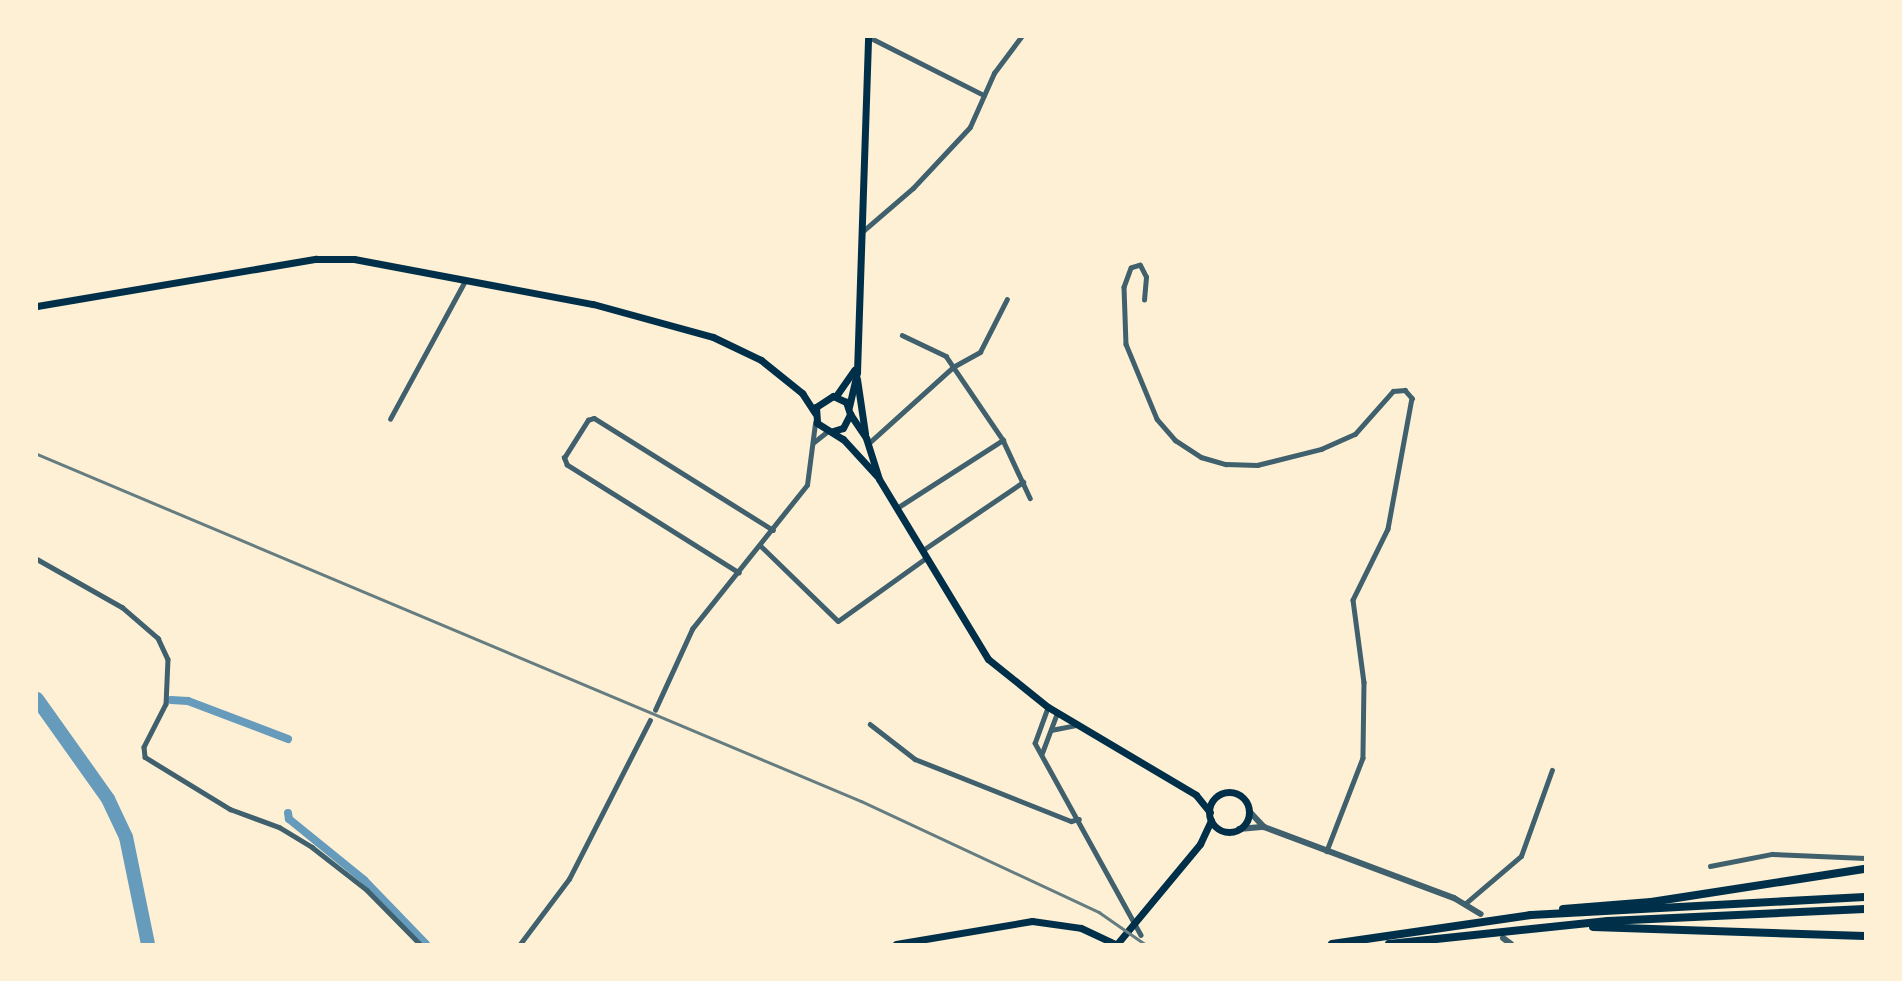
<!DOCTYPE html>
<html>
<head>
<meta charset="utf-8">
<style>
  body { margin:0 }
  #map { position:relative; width:1902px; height:981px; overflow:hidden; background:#fdf0d5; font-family:"Alegreya Sans",sans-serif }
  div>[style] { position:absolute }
  .canal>* { height:8px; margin:-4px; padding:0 4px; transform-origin:4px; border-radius:4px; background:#669bbc }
  .river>* { height:14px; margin:-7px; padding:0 7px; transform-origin:7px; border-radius:7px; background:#669bbc }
  .minor>* { height:4.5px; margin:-2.25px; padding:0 2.25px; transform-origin:2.25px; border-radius:2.25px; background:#3f606c }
  .tertiary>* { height:6px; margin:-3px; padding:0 3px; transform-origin:3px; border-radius:3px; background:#3f606c }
  .secondary>* { height:7px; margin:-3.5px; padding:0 3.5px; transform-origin:3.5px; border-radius:3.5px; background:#003049 }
  .secondary>.ring { margin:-3.5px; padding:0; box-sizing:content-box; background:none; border:7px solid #003049; border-radius:50% }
  .trunk>* { height:8px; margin:-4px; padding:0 4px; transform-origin:4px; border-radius:4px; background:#003049 }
  .rail>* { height:2.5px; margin:-1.25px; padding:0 1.25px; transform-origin:1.25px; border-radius:1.25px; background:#657d81 }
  span { translate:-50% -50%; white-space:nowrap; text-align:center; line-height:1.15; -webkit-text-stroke:6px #fdf0d5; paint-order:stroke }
  .frame { position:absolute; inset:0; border:38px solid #fdf0d5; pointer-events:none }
</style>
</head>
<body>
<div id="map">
  <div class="canal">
    <i style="left:171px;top:700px;width:17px;rotate:3deg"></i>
    <i style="left:188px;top:701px;width:107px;rotate:20.8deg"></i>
    <i style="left:288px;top:813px;width:6px;rotate:81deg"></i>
    <i style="left:289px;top:819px;width:97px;rotate:39.1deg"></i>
    <i style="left:364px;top:880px;width:89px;rotate:45.9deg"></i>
  </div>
  <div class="river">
    <i style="left:37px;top:699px;width:123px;rotate:54.6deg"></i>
    <i style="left:108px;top:799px;width:42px;rotate:64.7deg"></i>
    <i style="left:126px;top:837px;width:109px;rotate:78.4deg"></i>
  </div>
  <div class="minor">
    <i style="left:869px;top:37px;width:129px;rotate:26.8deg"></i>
    <i style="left:862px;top:232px;width:67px;rotate:-40.8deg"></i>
    <i style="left:913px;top:188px;width:83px;rotate:-46.9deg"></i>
    <i style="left:970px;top:127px;width:59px;rotate:-66deg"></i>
    <i style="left:994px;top:73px;width:45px;rotate:-53.1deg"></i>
    <i style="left:1144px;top:300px;width:23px;rotate:-85deg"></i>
    <i style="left:1146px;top:277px;width:13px;rotate:-117deg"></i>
    <i style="left:1140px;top:265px;width:9px;rotate:162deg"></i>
    <i style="left:1131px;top:268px;width:20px;rotate:110deg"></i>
    <i style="left:1124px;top:287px;width:57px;rotate:88deg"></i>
    <i style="left:1126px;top:344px;width:81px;rotate:67.5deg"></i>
    <i style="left:1157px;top:419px;width:28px;rotate:49deg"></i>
    <i style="left:1175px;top:440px;width:31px;rotate:33deg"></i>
    <i style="left:1201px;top:457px;width:26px;rotate:16deg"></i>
    <i style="left:1226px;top:464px;width:31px;rotate:2deg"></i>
    <i style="left:1257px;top:465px;width:66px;rotate:-14deg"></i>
    <i style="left:1321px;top:449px;width:37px;rotate:-24deg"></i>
    <i style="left:1355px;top:434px;width:57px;rotate:-48.5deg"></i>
    <i style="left:1393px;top:391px;width:12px;rotate:-5deg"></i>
    <i style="left:1405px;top:390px;width:11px;rotate:49deg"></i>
    <i style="left:1412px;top:398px;width:133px;rotate:100.4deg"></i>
    <i style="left:1388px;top:529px;width:79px;rotate:116.2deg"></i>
    <i style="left:1353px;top:600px;width:83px;rotate:82.4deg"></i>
    <i style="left:1364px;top:682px;width:76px;rotate:90.8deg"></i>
    <i style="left:1363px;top:758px;width:100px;rotate:111.2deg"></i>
    <i style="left:902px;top:335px;width:49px;rotate:25.5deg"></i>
    <i style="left:946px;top:356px;width:102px;rotate:55.8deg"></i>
    <i style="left:1003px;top:440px;width:64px;rotate:65deg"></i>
    <i style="left:390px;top:419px;width:157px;rotate:-61.5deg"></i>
    <i style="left:814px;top:442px;width:18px;rotate:-38deg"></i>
    <i style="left:869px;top:443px;width:113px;rotate:-42.1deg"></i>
    <i style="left:953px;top:367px;width:31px;rotate:-29deg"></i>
    <i style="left:980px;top:352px;width:59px;rotate:-63deg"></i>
    <i style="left:897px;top:508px;width:126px;rotate:-32.7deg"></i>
    <i style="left:761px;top:546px;width:107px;rotate:44.2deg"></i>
    <i style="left:838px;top:621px;width:108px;rotate:-35.6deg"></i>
    <i style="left:923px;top:550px;width:121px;rotate:-34.2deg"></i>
    <i style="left:37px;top:559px;width:98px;rotate:29.5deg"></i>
    <i style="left:122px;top:607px;width:48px;rotate:40.7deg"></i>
    <i style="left:158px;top:638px;width:23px;rotate:65deg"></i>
    <i style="left:168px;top:659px;width:45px;rotate:92.5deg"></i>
    <i style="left:166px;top:704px;width:48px;rotate:117.1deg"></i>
    <i style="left:144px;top:747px;width:10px;rotate:84deg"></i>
    <i style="left:145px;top:757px;width:100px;rotate:31.5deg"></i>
    <i style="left:230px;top:809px;width:52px;rotate:20.2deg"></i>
    <i style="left:279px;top:827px;width:39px;rotate:31deg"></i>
    <i style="left:312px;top:847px;width:70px;rotate:38deg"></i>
    <i style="left:367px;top:890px;width:76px;rotate:45.5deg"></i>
    <i style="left:739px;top:573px;width:203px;rotate:-147.9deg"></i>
    <i style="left:567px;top:465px;width:8px;rotate:-113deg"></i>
    <i style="left:564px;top:458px;width:45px;rotate:-57.7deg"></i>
    <i style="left:588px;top:420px;width:6px;rotate:-18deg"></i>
    <i style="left:594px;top:418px;width:211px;rotate:32deg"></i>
    <i style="left:1048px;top:708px;width:37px;rotate:110deg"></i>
    <i style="left:1035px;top:743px;width:219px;rotate:61.1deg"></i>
    <i style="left:655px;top:710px;width:89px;rotate:-65.4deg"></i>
    <i style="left:692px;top:629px;width:184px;rotate:-51.4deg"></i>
    <i style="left:807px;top:485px;width:63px;rotate:-82.6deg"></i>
    <i style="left:870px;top:724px;width:57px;rotate:37.9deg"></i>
    <i style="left:915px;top:759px;width:168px;rotate:21.7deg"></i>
    <i style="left:1071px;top:821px;width:8px;rotate:-14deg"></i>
    <i style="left:1051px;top:730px;width:25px;rotate:-11deg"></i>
    <i style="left:1042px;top:753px;width:43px;rotate:-69.4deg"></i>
    <i style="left:1710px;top:866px;width:63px;rotate:-11deg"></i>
    <i style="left:1772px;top:854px;width:93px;rotate:2.5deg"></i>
    <i style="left:1466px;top:903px;width:72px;rotate:-40.5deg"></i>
    <i style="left:1521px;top:856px;width:91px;rotate:-70.2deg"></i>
    <i style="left:520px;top:944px;width:81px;rotate:-53deg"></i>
    <i style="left:569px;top:879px;width:178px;rotate:-63deg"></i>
  </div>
  <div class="tertiary">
    <i style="left:1249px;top:811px;width:22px;rotate:47deg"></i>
    <i style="left:1264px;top:827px;width:203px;rotate:20.5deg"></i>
    <i style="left:1454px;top:898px;width:31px;rotate:31deg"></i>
    <i style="left:1239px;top:829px;width:25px;rotate:-5deg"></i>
    <i style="left:1503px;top:938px;width:10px;rotate:37deg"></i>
  </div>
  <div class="secondary">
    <i style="left:37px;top:306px;width:283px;rotate:-9.6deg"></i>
    <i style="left:316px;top:259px;width:38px"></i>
    <i style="left:354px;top:259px;width:243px;rotate:10.7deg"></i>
    <i style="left:593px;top:304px;width:124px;rotate:15.4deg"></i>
    <i style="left:713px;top:337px;width:53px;rotate:25.6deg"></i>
    <i style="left:761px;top:360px;width:53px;rotate:38.8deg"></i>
    <i style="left:802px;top:393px;width:24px;rotate:57deg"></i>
    <i style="left:857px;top:379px;width:55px;rotate:81.6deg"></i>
    <i style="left:836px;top:396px;width:32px;rotate:-55deg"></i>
    <i style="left:849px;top:407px;width:36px;rotate:-77deg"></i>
    <i style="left:857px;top:372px;width:335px;rotate:-88.1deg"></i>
    <i style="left:850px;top:414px;width:29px;rotate:56deg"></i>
    <i style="left:866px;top:438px;width:43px;rotate:72.4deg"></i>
    <i style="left:879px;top:479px;width:210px;rotate:58.8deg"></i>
    <i style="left:988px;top:659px;width:77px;rotate:38.7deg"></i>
    <i style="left:1048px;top:707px;width:172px;rotate:30.7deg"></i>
    <i style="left:1196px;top:795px;width:22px;rotate:51deg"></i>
    <i style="left:833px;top:431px;width:10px;rotate:-17deg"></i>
    <i style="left:843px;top:428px;width:16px;rotate:-63deg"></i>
    <i style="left:850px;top:414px;width:13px;rotate:-108deg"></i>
    <i style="left:846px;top:402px;width:14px;rotate:-155deg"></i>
    <i style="left:833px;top:396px;width:20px;rotate:147deg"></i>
    <i style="left:816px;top:407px;width:16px;rotate:86deg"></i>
    <i style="left:817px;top:423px;width:31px;rotate:32deg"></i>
    <i style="left:843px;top:439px;width:50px;rotate:47.4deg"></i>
    <i class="ring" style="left:1209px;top:792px;width:33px;height:33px"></i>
    <i style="left:896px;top:944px;width:138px;rotate:-9.6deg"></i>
    <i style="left:1032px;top:921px;width:49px;rotate:8.1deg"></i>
    <i style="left:1081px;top:928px;width:38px;rotate:25deg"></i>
    <i style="left:1117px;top:944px;width:130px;rotate:-50.3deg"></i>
    <i style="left:1200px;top:844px;width:26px;rotate:-65deg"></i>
  </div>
  <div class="trunk">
    <i style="left:1563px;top:909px;width:88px;rotate:-4.5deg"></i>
    <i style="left:1651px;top:902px;width:217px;rotate:-8.8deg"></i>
    <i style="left:1593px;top:927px;width:272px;rotate:1.9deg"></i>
    <i style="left:1332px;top:944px;width:201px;rotate:-8.3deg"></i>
    <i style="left:1531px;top:915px;width:334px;rotate:-3.1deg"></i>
    <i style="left:1389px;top:944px;width:220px;rotate:-6deg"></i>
    <i style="left:1608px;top:921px;width:257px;rotate:-2.7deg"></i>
  </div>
  <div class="rail">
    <i style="left:37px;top:454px;width:894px;rotate:22.84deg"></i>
    <i style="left:861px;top:801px;width:263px;rotate:25deg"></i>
    <i style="left:1099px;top:912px;width:56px;rotate:34.8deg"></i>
  </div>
  <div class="frame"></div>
</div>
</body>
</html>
